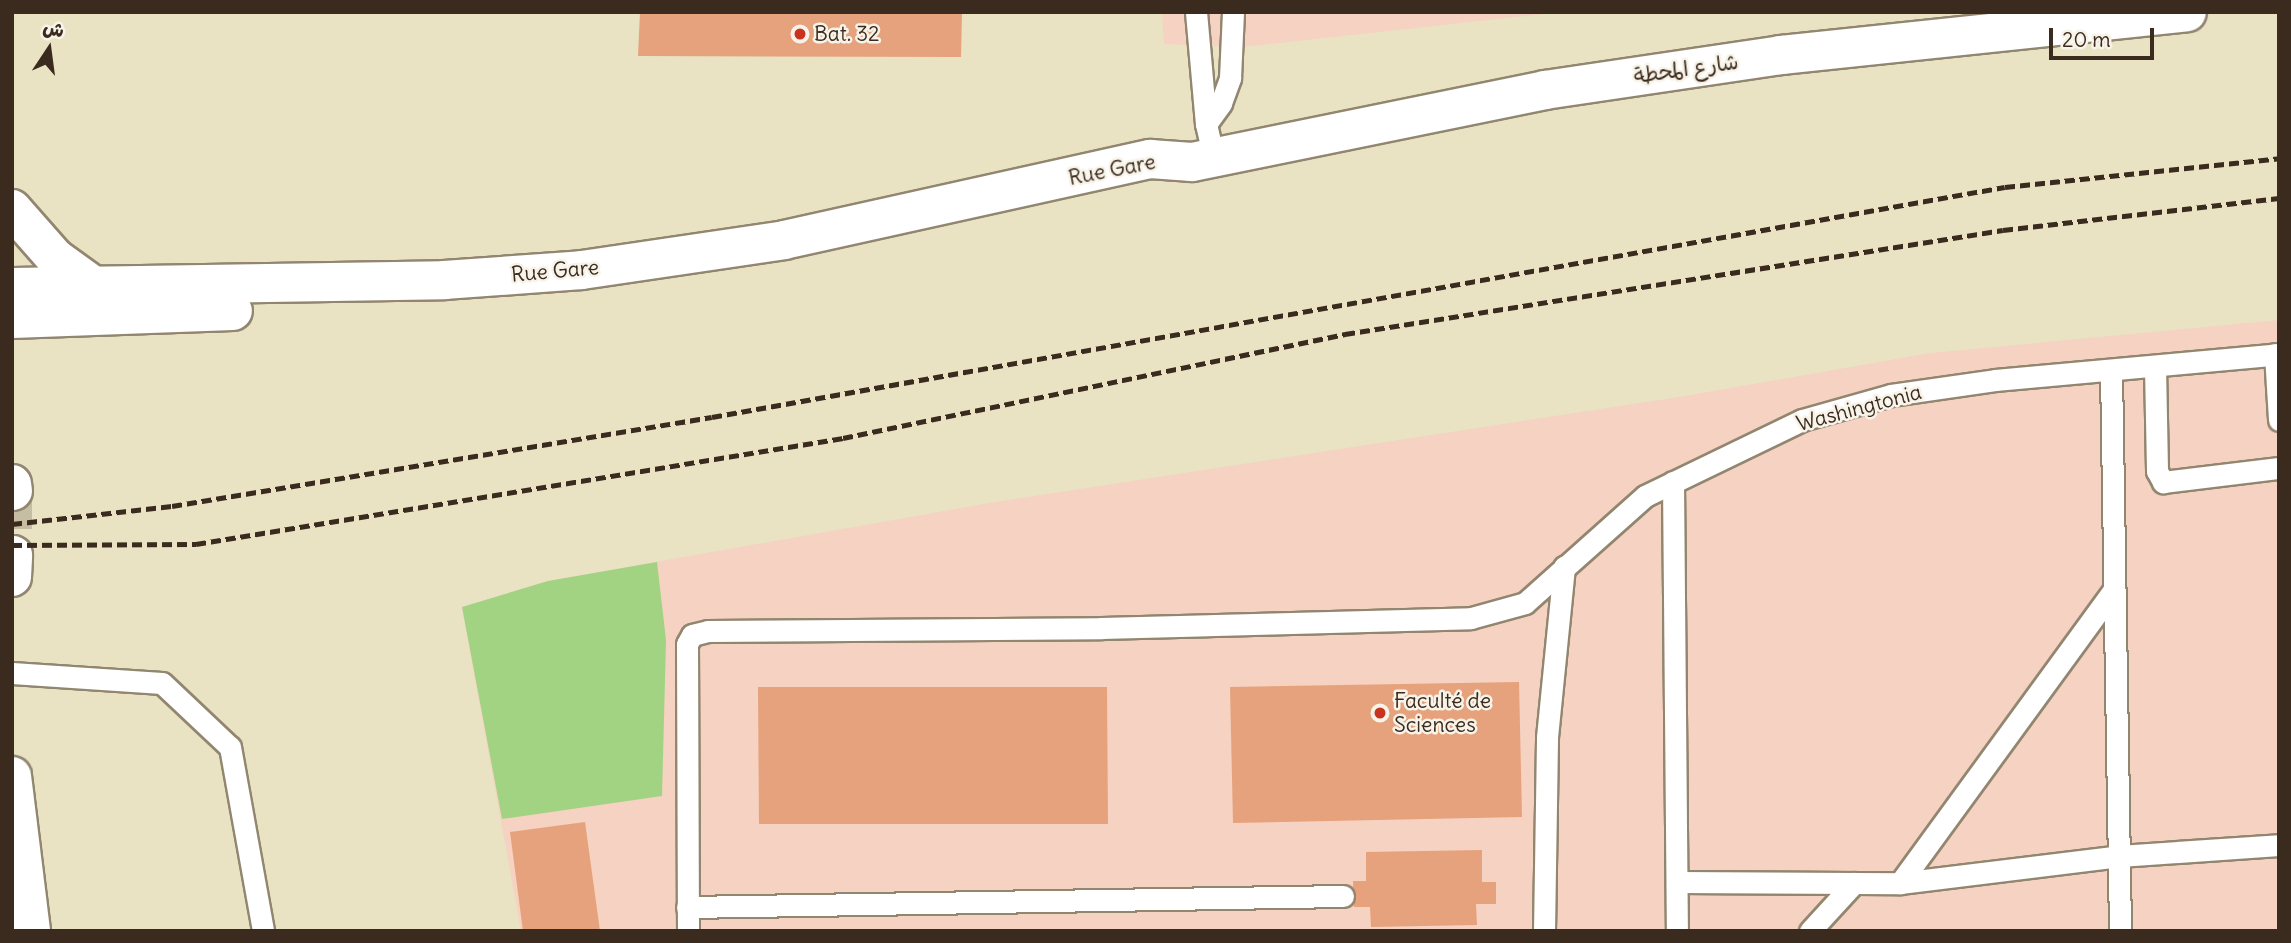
<!DOCTYPE html>
<html>
<head>
<meta charset="utf-8">
<style>
  body { margin:0 }
  #map { position:relative; width:2291px; height:943px; overflow:hidden; background:#e9e3c3; font-family:Delius,"Playpen Sans Arabic",sans-serif }
  div>[style] { position:absolute }
  .built>* { inset:0; background:#f5d2c2 }
  .green>* { inset:0; background:#a2d382 }
  .building>* { inset:0; background:#e6a27c }
  .minor-tunnel>* { height:38px; margin-top:-19px; transform-origin:0; background:repeating-linear-gradient(90deg,#c6bea2 0 38px,transparent 0 57px) }
  .roads { filter:drop-shadow(2px 0 #928670) drop-shadow(-2px 0 #928670) drop-shadow(0 2px #928670) drop-shadow(0 -2px #928670) }
  .service>* { height:21px; margin:-10.5px; padding:0 10.5px; transform-origin:10.5px; border-radius:10.5px; background:#fff }
  .minor>* { height:38px; margin:-19px; padding:0 19px; transform-origin:19px; border-radius:19px; background:#fff }
  .secondary>* { height:38px; margin:-19px; padding:0 19px; transform-origin:19px; border-radius:19px; background:#fff }
  .rail>* { height:5px; margin-top:-2.5px; transform-origin:0; background:repeating-linear-gradient(90deg,#3b2a1e 0 10px,transparent 0 15px) }
  .dots>* { width:19px; height:19px; translate:-50% -50%; box-sizing:border-box; border:4px solid #f7f3e8; border-radius:50% }
  span { translate:-50% -50%; white-space:nowrap; text-align:center; line-height:1.15; -webkit-text-stroke:5px #f7f3e8; paint-order:stroke }
  .poi-label { font-size:21px; color:#3b2a1e }
  .left { translate:0 -50%; text-align:left }
  .street-label { font-size:21px; color:#3b2a1e }
  .frame { position:absolute; inset:0; border:14px solid #3b2a1e; pointer-events:none }
  .north { position:absolute; left:14px; top:14px; width:70px; height:70px; -webkit-text-stroke:5px #f7f3e8; paint-order:stroke; rotate:13deg; font-size:19px; font-weight:700; line-height:28px; text-align:center; color:#3b2a1e }
  .north::after { content:''; display:block; margin:auto; width:24px; height:32px; background:#3b2a1e; clip-path:polygon(50% 0,100% 100%,50% 72%,0 100%) }
  .scale { position:absolute; left:2049px; top:28px; width:105px; height:32px; box-sizing:border-box; border:4px solid #3b2a1e; border-top:0; padding-left:9px; font-size:21px; line-height:24px; white-space:nowrap; color:#3b2a1e; -webkit-text-stroke:5px #f7f3e8; paint-order:stroke }
</style>
</head>
<body>
<div id="map">
  <div class="built">
    <i style="clip-path:polygon(1162px 12px,1562px 12px,1243px 47px,1164px 44px)"></i>
    <i style="clip-path:polygon(2279px 320px,2279px 931px,521px 931px,462px 608px,548px 581px,995px 502px,1685px 396px,1930px 353px)"></i>
  </div>
  <div class="green">
    <i style="clip-path:polygon(657px 562px,666px 640px,662px 796px,502px 819px,462px 607px,548px 581px)"></i>
  </div>
  <div class="building">
    <i style="clip-path:polygon(640px 12px,962px 12px,961px 57px,638px 56px)"></i>
    <i style="clip-path:polygon(1519px 682px,1522px 817px,1233px 823px,1230px 687px)"></i>
    <i style="clip-path:polygon(758px 687px,1107px 687px,1108px 824px,759px 824px)"></i>
    <i style="clip-path:polygon(585px 822px,600px 931px,523px 931px,510px 832px)"></i>
    <i style="clip-path:polygon(1482px 850px,1482px 882px,1496px 882px,1496px 904px,1476px 904px,1477px 925px,1371px 927px,1370px 907px,1354px 907px,1353px 881px,1366px 881px,1366px 852px)"></i>
  </div>
  <div class="minor-tunnel">
    <i style="left:13px;top:491px;width:64px;rotate:90deg"></i>
  </div>
  <div class="roads">
    <div class="service">
      <i style="left:1196px;top:12px;width:112px;rotate:84.9deg"></i>
      <i style="left:1206px;top:124px;width:35px;rotate:77deg"></i>
      <i style="left:1206px;top:124px;width:26px;rotate:-54deg"></i>
      <i style="left:1221px;top:103px;width:27px;rotate:-70deg"></i>
      <i style="left:1230px;top:78px;width:66px;rotate:-87.4deg"></i>
      <i style="left:2275px;top:354px;width:66px;rotate:86.5deg"></i>
      <i style="left:2155px;top:366px;width:105px;rotate:88.9deg"></i>
      <i style="left:2157px;top:471px;width:13px;rotate:61deg"></i>
      <i style="left:2163px;top:482px;width:117px;rotate:-6.9deg"></i>
      <i style="left:2111px;top:370px;width:561px;rotate:89.08deg"></i>
      <i style="left:1673px;top:482px;width:449px;rotate:89.5deg"></i>
      <i style="left:12px;top:673px;width:150px;rotate:3.8deg"></i>
      <i style="left:162px;top:683px;width:93px;rotate:43.3deg"></i>
      <i style="left:230px;top:747px;width:187px;rotate:79.8deg"></i>
      <i style="left:1677px;top:882px;width:223px;rotate:0.3deg"></i>
      <i style="left:1900px;top:883px;width:221px;rotate:-7deg"></i>
      <i style="left:2119px;top:856px;width:160px;rotate:-3.9deg"></i>
      <i style="left:1900px;top:883px;width:363px;rotate:-53.9deg"></i>
      <i style="left:687px;top:907px;width:656px;rotate:-0.96deg"></i>
      <i style="left:688px;top:931px;width:287px;rotate:-90.2deg"></i>
      <i style="left:687px;top:644px;width:10px;rotate:-61deg"></i>
      <i style="left:692px;top:635px;width:16px;rotate:-14deg"></i>
      <i style="left:708px;top:631px;width:393px;rotate:-0.4deg"></i>
      <i style="left:1101px;top:628px;width:370px;rotate:-1.5deg"></i>
      <i style="left:1471px;top:618px;width:56px;rotate:-15.5deg"></i>
      <i style="left:1525px;top:603px;width:161px;rotate:-41.7deg"></i>
      <i style="left:1645px;top:496px;width:174px;rotate:-25.8deg"></i>
      <i style="left:1802px;top:420px;width:92px;rotate:-15.7deg"></i>
      <i style="left:1891px;top:395px;width:105px;rotate:-8.2deg"></i>
      <i style="left:1995px;top:380px;width:285px;rotate:-5.2deg"></i>
      <i style="left:1544px;top:931px;width:194px;rotate:-89.1deg"></i>
      <i style="left:1547px;top:737px;width:171px;rotate:-84.3deg"></i>
      <i style="left:1810px;top:931px;width:65px;rotate:-47.5deg"></i>
    </div>
    <div class="minor">
      <i style="left:12px;top:484px;width:7px;rotate:82deg"></i>
      <i style="left:12px;top:577px;width:22px;rotate:-87deg"></i>
      <i style="left:12px;top:776px;width:156px;rotate:83deg"></i>
    </div>
    <div class="secondary">
      <i style="left:12px;top:209px;width:65px;rotate:48.7deg"></i>
      <i style="left:55px;top:258px;width:53px;rotate:35.8deg"></i>
      <i style="left:12px;top:287px;width:432px;rotate:-0.9deg"></i>
      <i style="left:444px;top:280px;width:138px;rotate:-4.1deg"></i>
      <i style="left:582px;top:270px;width:204px;rotate:-8.4deg"></i>
      <i style="left:784px;top:240px;width:375px;rotate:-12.5deg"></i>
      <i style="left:1150px;top:159px;width:42px;rotate:4.1deg"></i>
      <i style="left:1192px;top:162px;width:360px;rotate:-11.5deg"></i>
      <i style="left:1545px;top:90px;width:239px;rotate:-8.4deg"></i>
      <i style="left:1781px;top:55px;width:408px;rotate:-6deg"></i>
      <i style="left:12px;top:319px;width:221px;rotate:-2.1deg"></i>
    </div>
  </div>
  <div class="rail">
    <i style="left:12px;top:524px;width:161px;rotate:-6.4deg"></i>
    <i style="left:172px;top:506px;width:547px;rotate:-9.36deg"></i>
    <i style="left:712px;top:417px;width:1313px;rotate:-10.09deg"></i>
    <i style="left:2005px;top:187px;width:276px;rotate:-6deg"></i>
    <i style="left:12px;top:545px;width:184px;rotate:-0.3deg"></i>
    <i style="left:196px;top:544px;width:656px;rotate:-9.3deg"></i>
    <i style="left:843px;top:438px;width:513px;rotate:-11.7deg"></i>
    <i style="left:1345px;top:334px;width:666px;rotate:-8.98deg"></i>
    <i style="left:2003px;top:230px;width:278px;rotate:-6.6deg"></i>
  </div>
  <div class="dots">
    <i style="left:800px;top:34px;background:#c8321e"></i>
    <i style="left:1380px;top:713px;background:#c8321e"></i>
  </div>
  <div class="poi-label">
    <span class="left" style="left:814px;top:34px">Bat. 32</span>
    <span class="left" style="left:1394px;top:713px">Faculté de<br>Sciences</span>
  </div>
  <div class="street-label">
    <span style="left:1686px;top:69px;rotate:-8deg">شارع المحطة</span>
    <span style="left:1112px;top:170px;rotate:-11deg">Rue Gare</span>
    <span style="left:555px;top:271px;rotate:-5deg">Rue Gare</span>
    <span style="left:1859px;top:408px;rotate:-15deg">Washingtonia</span>
  </div>
  <div class="frame"></div>
  <div class="north">ش</div>
  <div class="scale">20 m</div>
</div>
</body>
</html>
